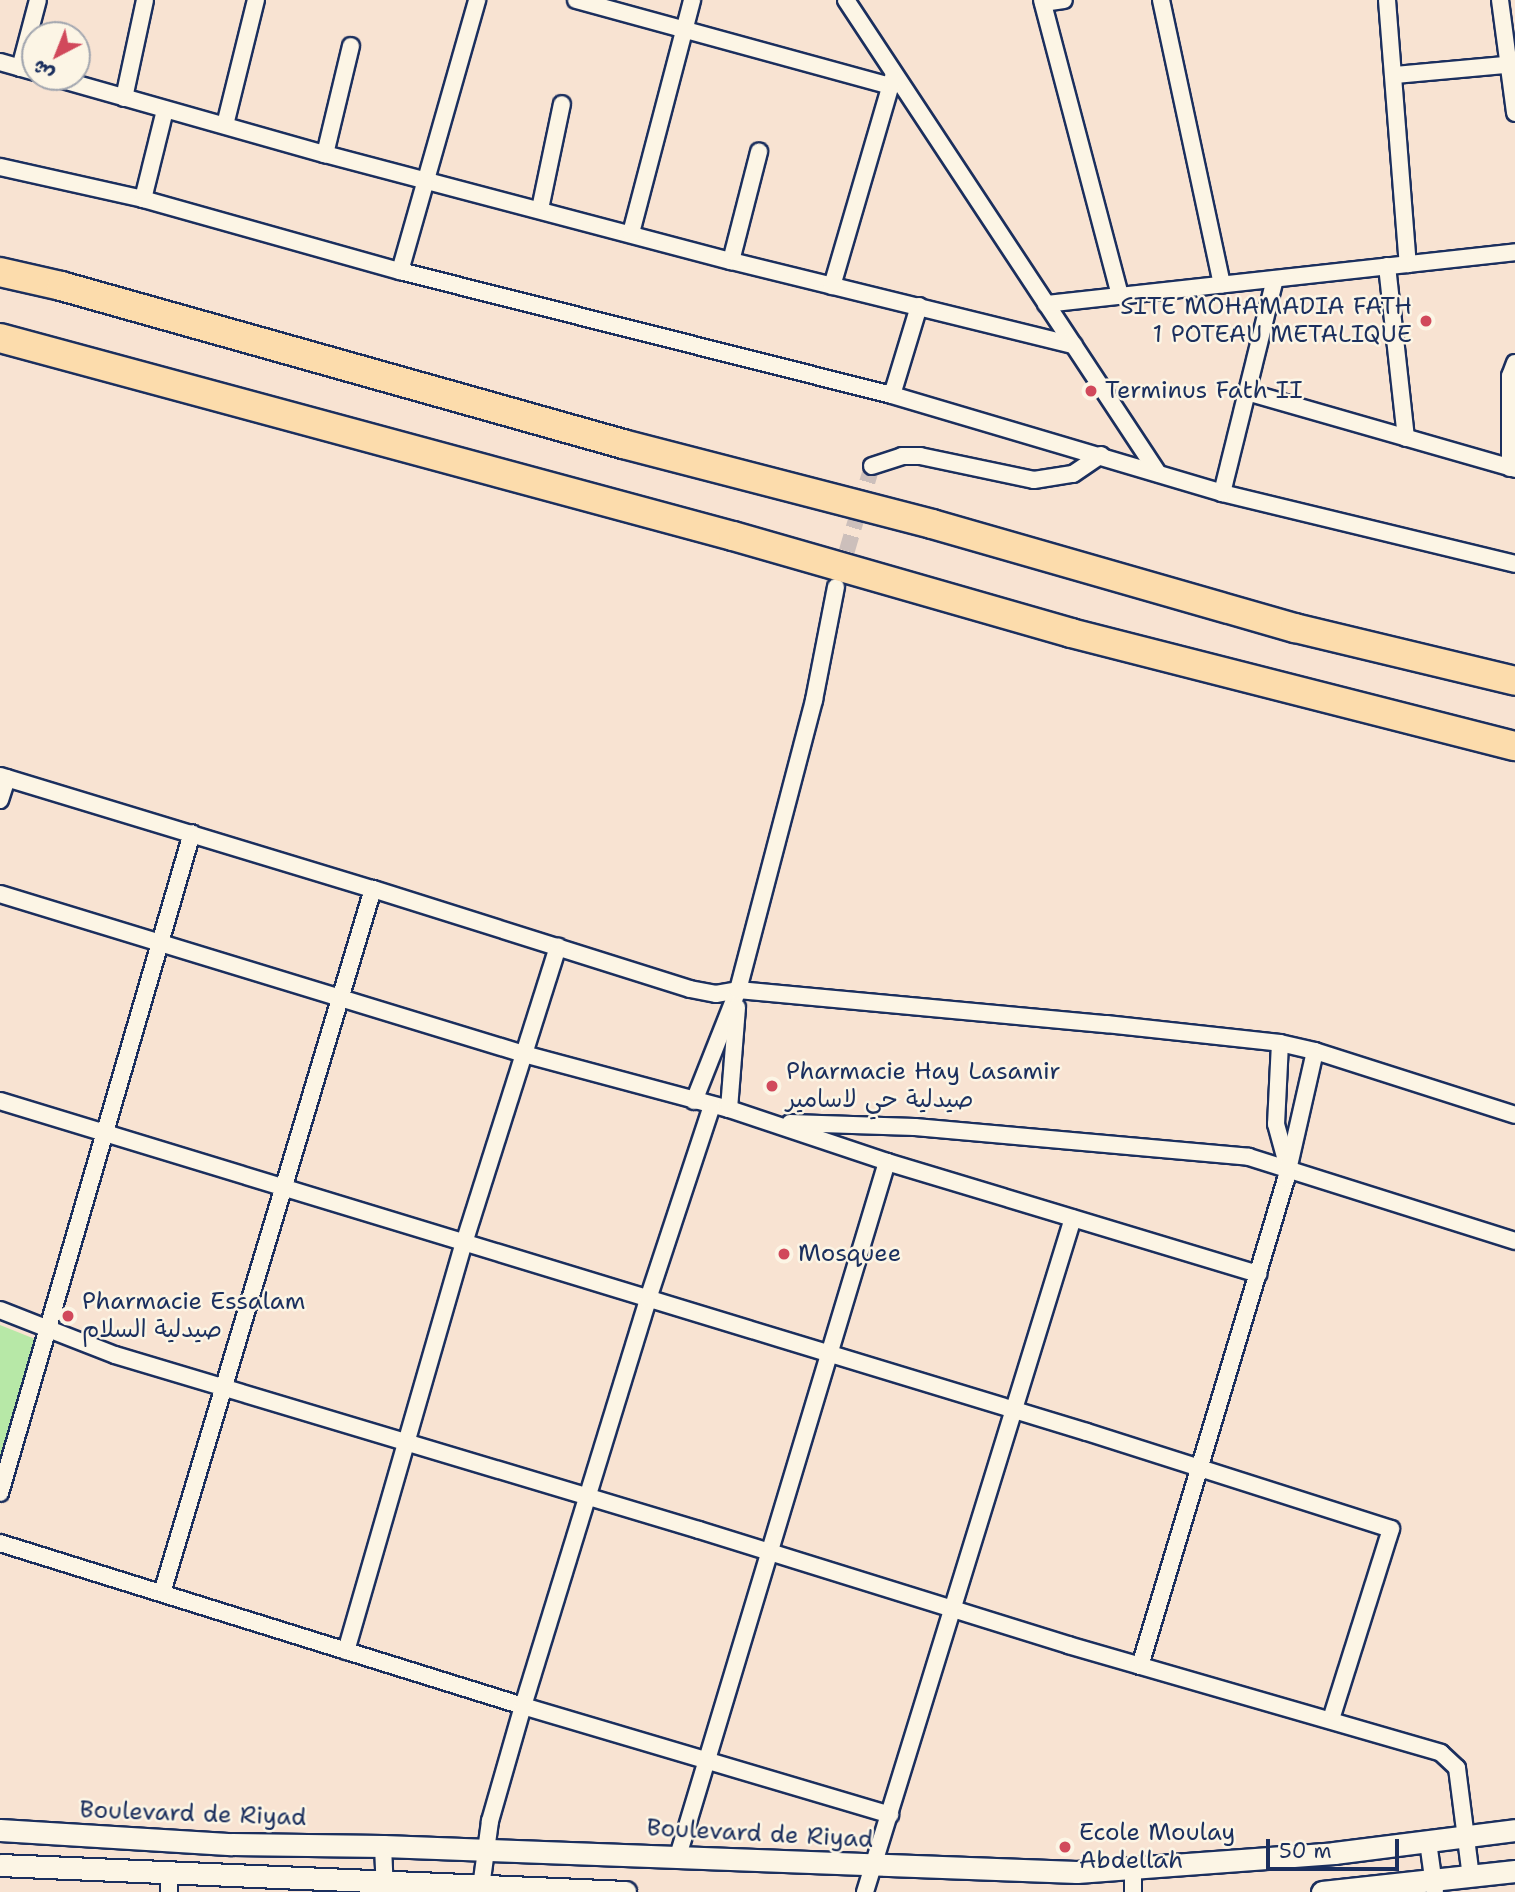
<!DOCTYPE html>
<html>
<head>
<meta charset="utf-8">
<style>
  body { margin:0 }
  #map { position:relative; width:1515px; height:1892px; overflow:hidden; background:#f8e3d2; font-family:"Shantell Sans","Playpen Sans Arabic",sans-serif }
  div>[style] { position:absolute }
  .green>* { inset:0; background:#b7e8a7 }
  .street-tunnel>* { height:16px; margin-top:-8px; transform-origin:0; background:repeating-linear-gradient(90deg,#ccbfbb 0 16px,transparent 0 24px) }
  .roads { filter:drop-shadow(2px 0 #1b2f5e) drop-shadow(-2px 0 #1b2f5e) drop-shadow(0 2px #1b2f5e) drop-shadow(0 -2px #1b2f5e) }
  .street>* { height:16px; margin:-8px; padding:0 8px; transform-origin:8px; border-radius:8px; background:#fcf5e5 }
  .secondary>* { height:21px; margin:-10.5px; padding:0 10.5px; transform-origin:10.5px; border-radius:10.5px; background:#fcf5e5 }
  .highway>* { height:28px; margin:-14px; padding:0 14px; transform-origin:14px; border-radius:14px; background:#fcdcac }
  .dots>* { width:19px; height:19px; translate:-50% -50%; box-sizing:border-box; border:4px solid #fcf5e5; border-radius:50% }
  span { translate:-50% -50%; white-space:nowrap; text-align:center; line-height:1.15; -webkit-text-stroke:5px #fcf5e5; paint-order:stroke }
  .poi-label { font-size:24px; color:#1b2f5e }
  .right { translate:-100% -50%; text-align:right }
  .left { translate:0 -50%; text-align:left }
  .street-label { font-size:24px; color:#1b2f5e }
  .north { position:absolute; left:21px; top:21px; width:70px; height:70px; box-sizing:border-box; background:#fcf5e5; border:2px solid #a2a6af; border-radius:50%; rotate:222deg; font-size:19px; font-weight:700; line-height:28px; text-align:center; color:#1b2f5e }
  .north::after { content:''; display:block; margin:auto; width:24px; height:32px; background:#d1495b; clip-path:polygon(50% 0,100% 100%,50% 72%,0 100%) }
  .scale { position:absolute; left:1266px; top:1839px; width:133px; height:32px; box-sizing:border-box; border:4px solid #1b2f5e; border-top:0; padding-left:9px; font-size:21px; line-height:24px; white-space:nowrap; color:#1b2f5e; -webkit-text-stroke:5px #fcf5e5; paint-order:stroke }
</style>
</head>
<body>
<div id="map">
  <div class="green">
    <i style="clip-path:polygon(0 1325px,40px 1341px,0 1476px)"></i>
  </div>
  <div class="street-tunnel">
    <i style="left:840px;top:574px;width:113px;rotate:-73.5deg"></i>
  </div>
  <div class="roads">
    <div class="street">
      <i style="left:576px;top:0;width:327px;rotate:15.3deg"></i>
      <i style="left:846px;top:0;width:567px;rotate:56.59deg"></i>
      <i style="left:1042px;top:0;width:306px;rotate:75.2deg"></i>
      <i style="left:1161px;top:0;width:291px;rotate:77.9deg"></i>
      <i style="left:1387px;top:0;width:265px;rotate:85.5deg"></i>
      <i style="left:1500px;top:0;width:114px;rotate:82.4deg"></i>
      <i style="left:1043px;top:3px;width:21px;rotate:-8deg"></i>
      <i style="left:0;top:62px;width:36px;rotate:16deg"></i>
      <i style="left:20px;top:68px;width:70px;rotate:-75.2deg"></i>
      <i style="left:1395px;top:75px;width:121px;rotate:-5.2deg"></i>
      <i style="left:52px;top:77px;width:284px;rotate:15.8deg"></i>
      <i style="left:325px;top:154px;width:420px;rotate:14.8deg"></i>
      <i style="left:731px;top:261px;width:353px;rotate:13.8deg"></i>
      <i style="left:124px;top:98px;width:100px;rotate:-77.9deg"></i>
      <i style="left:225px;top:125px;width:129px;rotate:-76.1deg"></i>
      <i style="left:325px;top:154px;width:111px;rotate:-76.5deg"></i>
      <i style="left:0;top:167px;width:147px;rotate:12.6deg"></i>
      <i style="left:143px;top:199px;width:267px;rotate:15.7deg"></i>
      <i style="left:400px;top:271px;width:507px;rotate:14.15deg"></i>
      <i style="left:892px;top:395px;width:344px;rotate:16.5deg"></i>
      <i style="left:1222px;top:493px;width:301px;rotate:13.6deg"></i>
      <i style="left:143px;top:199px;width:92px;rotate:-76.1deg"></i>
      <i style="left:540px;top:209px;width:107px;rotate:-78.2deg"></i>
      <i style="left:631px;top:233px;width:241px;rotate:-75.3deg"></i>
      <i style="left:731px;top:261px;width:113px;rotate:-75.6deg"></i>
      <i style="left:1387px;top:266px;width:173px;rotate:83.7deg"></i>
      <i style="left:400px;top:271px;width:282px;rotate:-74.1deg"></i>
      <i style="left:832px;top:286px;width:218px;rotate:-73.7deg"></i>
      <i style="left:1046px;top:304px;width:472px;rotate:-6.3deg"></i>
      <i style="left:1247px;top:392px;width:279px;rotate:16deg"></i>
      <i style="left:892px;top:395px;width:93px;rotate:-73.1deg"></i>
      <i style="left:872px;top:466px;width:32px;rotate:-18deg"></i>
      <i style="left:902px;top:456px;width:18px"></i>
      <i style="left:920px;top:456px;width:116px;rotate:11.9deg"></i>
      <i style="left:1034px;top:480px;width:39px;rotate:-9deg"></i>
      <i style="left:1073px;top:474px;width:34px;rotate:-34deg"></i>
      <i style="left:1510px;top:468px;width:92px;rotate:-90deg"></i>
      <i style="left:1510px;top:376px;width:14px;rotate:-69deg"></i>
      <i style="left:1222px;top:493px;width:220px;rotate:-76.1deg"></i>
      <i style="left:0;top:776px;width:390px;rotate:16.9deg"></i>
      <i style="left:373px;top:889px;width:332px;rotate:17.5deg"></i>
      <i style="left:690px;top:989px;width:26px;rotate:11deg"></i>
      <i style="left:716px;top:994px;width:22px;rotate:-10deg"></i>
      <i style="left:738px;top:990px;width:370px;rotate:5.3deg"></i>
      <i style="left:1106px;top:1024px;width:175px;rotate:6.2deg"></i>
      <i style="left:1280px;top:1043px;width:36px;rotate:13deg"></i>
      <i style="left:1315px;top:1051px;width:210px;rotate:17.7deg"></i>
      <i style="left:0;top:800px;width:23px;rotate:-72deg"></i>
      <i style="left:0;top:894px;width:548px;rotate:16.98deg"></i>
      <i style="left:524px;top:1054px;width:212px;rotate:15deg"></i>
      <i style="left:729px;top:1109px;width:167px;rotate:18.5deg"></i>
      <i style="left:887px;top:1162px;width:388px;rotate:16.8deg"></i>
      <i style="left:1280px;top:1043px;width:81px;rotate:92.8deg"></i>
      <i style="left:1276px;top:1124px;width:41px;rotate:74.6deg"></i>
      <i style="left:0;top:1101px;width:1136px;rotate:16.94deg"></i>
      <i style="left:1087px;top:1432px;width:319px;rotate:17.7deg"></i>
      <i style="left:1391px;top:1529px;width:199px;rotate:107.5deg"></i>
      <i style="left:694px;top:1101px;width:119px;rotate:-68.4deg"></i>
      <i style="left:738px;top:990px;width:300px;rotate:-75.3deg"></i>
      <i style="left:814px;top:700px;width:115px;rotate:-79deg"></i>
      <i style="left:729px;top:1109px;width:102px;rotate:-85.5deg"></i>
      <i style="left:790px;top:1123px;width:125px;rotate:1.8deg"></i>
      <i style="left:915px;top:1127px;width:335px;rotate:5.1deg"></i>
      <i style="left:1249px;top:1157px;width:279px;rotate:17.5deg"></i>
      <i style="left:0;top:1310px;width:123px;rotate:21.4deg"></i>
      <i style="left:115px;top:1355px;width:610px;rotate:16.68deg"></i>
      <i style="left:699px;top:1530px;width:387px;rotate:17.3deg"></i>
      <i style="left:1068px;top:1645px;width:388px;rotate:16.1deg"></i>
      <i style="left:1441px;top:1753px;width:22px;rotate:43deg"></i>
      <i style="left:1457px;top:1768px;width:110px;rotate:82.7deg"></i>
      <i style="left:0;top:1493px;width:687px;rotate:-73.78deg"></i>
      <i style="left:0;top:1543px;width:548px;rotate:17.31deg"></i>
      <i style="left:523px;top:1706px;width:383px;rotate:16.5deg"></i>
      <i style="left:162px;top:1593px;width:735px;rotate:-73.32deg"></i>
      <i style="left:346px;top:1651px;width:425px;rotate:-73.9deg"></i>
      <i style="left:464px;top:1243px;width:311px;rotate:-72.4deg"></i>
      <i style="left:1140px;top:1666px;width:508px;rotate:-73.31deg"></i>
      <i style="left:1286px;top:1179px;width:131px;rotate:-77.2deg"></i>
      <i style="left:1428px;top:1842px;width:50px;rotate:82deg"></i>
      <i style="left:383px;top:1846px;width:46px;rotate:87.5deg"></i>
      <i style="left:678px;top:1856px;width:725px;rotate:-73.24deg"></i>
      <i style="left:481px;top:1887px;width:67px;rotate:-82.2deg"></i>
      <i style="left:490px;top:1821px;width:120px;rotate:-74deg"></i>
      <i style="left:523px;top:1706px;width:426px;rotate:-72.9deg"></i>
      <i style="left:648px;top:1299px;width:203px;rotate:-71.7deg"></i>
      <i style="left:169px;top:1892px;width:21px;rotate:-90deg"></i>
      <i style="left:865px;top:1892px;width:705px;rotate:-72.85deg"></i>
      <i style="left:1133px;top:1892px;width:23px;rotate:-90deg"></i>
    </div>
    <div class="secondary">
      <i style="left:0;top:1830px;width:232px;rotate:3.5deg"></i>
      <i style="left:232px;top:1844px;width:151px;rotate:0.8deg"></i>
      <i style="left:383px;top:1846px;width:694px;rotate:2.15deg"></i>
      <i style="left:1077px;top:1872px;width:258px;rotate:-4.2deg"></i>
      <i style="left:1334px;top:1853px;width:182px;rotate:-7.2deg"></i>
      <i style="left:0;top:1865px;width:626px;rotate:2.47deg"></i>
      <i style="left:1322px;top:1892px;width:194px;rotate:-6.2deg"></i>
    </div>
    <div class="highway">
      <i style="left:0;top:272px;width:63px;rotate:12.9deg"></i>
      <i style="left:61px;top:286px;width:584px;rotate:15.7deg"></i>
      <i style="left:623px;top:444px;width:319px;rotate:14.5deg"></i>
      <i style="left:932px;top:524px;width:378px;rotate:16deg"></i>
      <i style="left:1295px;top:628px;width:226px;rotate:13.5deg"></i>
      <i style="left:0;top:338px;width:759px;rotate:15.12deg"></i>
      <i style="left:733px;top:536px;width:352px;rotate:16deg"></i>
      <i style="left:1071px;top:633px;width:458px;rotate:14.3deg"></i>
    </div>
  </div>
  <div class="dots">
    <i style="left:1426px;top:321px;background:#d1495b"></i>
    <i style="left:1091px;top:391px;background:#d1495b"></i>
    <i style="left:772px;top:1086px;background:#d1495b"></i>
    <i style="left:784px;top:1254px;background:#d1495b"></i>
    <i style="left:68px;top:1316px;background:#d1495b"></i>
    <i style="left:1065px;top:1847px;background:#d1495b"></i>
  </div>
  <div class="poi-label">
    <span class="right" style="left:1412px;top:321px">SITE MOHAMADIA FATH<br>1 POTEAU METALIQUE</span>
    <span class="left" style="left:1105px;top:391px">Terminus Fath II</span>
    <span class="left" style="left:786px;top:1086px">Pharmacie Hay Lasamir<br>صيدلية حي لاسامير</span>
    <span class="left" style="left:798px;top:1254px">Mosquee</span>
    <span class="left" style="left:82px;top:1316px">Pharmacie Essalam<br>صيدلية السلام</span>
    <span class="left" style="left:1079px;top:1847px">Ecole Moulay<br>Abdellah</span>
  </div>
  <div class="street-label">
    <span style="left:193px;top:1814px;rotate:2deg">Boulevard de Riyad</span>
    <span style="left:760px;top:1834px;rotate:3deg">Boulevard de Riyad</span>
  </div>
  <div class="north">ش</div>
  <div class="scale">50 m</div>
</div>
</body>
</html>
